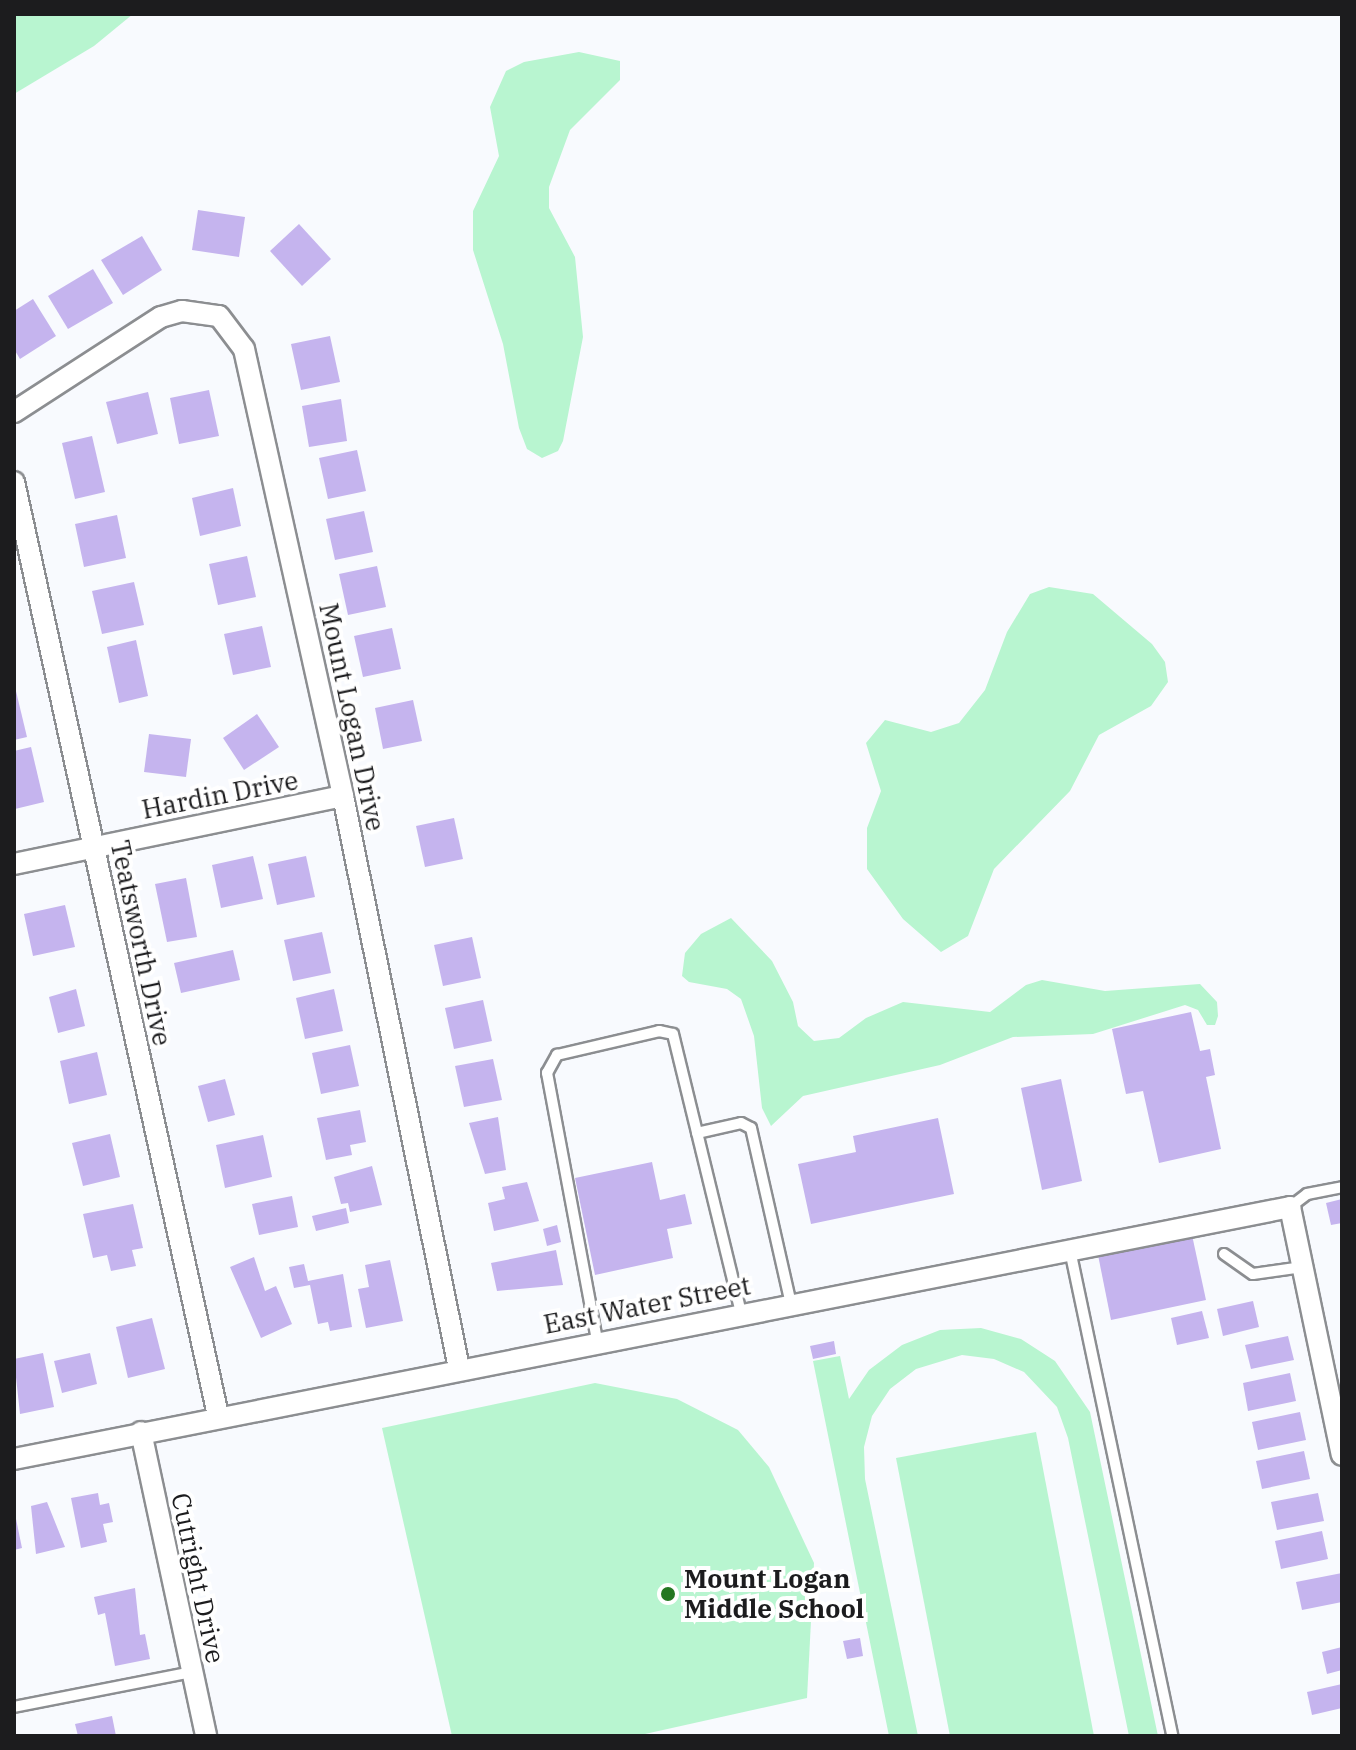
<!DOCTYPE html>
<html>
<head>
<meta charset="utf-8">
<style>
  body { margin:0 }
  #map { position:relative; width:1356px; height:1750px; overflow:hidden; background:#f8fafe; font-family:"IBM Plex Serif",serif }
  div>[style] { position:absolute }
  .green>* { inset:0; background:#b8f5d0 }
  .building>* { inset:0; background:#c5b4ee }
  .roads { filter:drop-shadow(2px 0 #8c8e91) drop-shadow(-2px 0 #8c8e91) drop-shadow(0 2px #8c8e91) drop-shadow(0 -2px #8c8e91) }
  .service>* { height:10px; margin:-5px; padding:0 5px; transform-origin:5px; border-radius:5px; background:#fff }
  .minor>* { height:20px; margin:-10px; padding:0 10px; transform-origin:10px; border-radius:10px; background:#fff }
  .dots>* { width:22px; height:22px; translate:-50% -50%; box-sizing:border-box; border:4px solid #fff; border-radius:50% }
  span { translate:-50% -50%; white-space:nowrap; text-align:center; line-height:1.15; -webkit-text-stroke:8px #fff; paint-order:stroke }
  .street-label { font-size:26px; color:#1c1c1e }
  .poi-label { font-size:26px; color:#1c1c1e; font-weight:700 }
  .left { translate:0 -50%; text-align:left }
  .frame { position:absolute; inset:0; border:16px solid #1c1c1e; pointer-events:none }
</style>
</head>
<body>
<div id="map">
  <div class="green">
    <i style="clip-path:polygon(14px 14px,133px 14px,94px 46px,14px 94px)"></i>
    <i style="clip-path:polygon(579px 52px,620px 61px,620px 80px,570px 130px,549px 187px,549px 208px,575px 257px,583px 337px,563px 441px,558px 451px,542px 458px,527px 449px,519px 428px,503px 344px,473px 250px,473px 211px,499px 156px,490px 107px,506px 71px,524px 62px)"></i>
    <i style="clip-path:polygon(1049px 587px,1093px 594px,1152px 644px,1165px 662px,1168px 682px,1151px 706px,1099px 735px,1070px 791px,994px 869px,968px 936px,941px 952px,903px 919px,867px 869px,867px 828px,881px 791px,866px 743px,885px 720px,931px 732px,959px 723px,985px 690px,1007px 632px,1030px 594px)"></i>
    <i style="clip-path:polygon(731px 918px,772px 961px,793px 1002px,798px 1026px,814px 1041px,839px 1038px,866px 1018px,903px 1002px,990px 1012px,1026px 985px,1042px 980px,1105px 991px,1200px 984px,1217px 1002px,1218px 1016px,1215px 1025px,1207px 1025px,1198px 1010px,1185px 1005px,1093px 1034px,1013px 1037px,940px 1065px,803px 1096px,771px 1126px,762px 1108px,754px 1036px,741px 999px,727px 989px,689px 982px,682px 976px,685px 953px,701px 934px)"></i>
    <i style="clip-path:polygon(981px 1328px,1021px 1339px,1055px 1361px,1090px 1412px,1158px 1736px,1129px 1736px,1068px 1438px,1057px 1407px,1024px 1372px,994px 1359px,962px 1355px,916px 1369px,890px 1389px,872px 1416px,864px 1447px,865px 1479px,918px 1736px,889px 1736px,813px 1361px,840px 1356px,849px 1399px,869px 1370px,902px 1345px,940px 1330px)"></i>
    <i style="clip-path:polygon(595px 1383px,677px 1399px,738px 1430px,769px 1467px,814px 1563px,807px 1698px,636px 1736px,452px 1736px,382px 1428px)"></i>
    <i style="clip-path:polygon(1036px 1432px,1094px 1736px,950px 1736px,896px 1458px)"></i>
  </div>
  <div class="building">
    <i style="clip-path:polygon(198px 210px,245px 217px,239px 257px,192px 250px)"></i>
    <i style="clip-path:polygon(299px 224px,331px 259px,302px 286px,270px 251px)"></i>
    <i style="clip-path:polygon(142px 236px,162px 270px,123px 295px,101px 260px)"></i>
    <i style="clip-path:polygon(93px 269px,113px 303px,68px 329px,48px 296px)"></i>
    <i style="clip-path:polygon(33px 299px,56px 336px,20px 359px,14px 349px,14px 311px)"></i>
    <i style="clip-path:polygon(330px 336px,340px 382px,301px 390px,291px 344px)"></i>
    <i style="clip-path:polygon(209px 390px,219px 436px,179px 444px,170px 398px)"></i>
    <i style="clip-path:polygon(148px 392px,158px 434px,117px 444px,106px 402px)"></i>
    <i style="clip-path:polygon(341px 399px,347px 441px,309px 447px,302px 406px)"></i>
    <i style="clip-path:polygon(92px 436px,105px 492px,75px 499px,62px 443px)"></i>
    <i style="clip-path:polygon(357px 450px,366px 491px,328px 499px,319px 458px)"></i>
    <i style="clip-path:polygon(233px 488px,241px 526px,200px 536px,192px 498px)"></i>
    <i style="clip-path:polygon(364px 511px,373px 552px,335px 560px,326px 519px)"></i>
    <i style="clip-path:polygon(117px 515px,126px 558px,84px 567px,75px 524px)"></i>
    <i style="clip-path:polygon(247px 556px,256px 597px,218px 605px,209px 564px)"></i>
    <i style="clip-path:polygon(377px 566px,386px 607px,348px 615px,339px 574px)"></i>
    <i style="clip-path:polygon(134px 582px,144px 625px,102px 634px,92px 591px)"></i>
    <i style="clip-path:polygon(262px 626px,271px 667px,233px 675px,224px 634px)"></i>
    <i style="clip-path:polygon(392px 628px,401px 669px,363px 677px,354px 636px)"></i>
    <i style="clip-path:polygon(136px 640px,148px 696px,119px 703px,107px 647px)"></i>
    <i style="clip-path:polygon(15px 687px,27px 737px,14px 740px,14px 688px)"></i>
    <i style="clip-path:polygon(413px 700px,422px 741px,383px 749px,375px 708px)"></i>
    <i style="clip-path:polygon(257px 714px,279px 747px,244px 770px,223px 738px)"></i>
    <i style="clip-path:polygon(149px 734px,191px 739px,186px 777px,144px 772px)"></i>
    <i style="clip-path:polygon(31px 747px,44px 802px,15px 809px,14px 751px)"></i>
    <i style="clip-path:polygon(454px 818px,463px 859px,425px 867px,416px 826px)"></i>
    <i style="clip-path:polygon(253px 856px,263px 899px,221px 908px,212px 865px)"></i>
    <i style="clip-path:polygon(306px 856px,315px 897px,277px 905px,268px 864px)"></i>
    <i style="clip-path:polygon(186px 878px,197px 937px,167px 942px,155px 884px)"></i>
    <i style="clip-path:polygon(65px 905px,75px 947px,33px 956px,24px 914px)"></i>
    <i style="clip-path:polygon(322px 932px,331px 973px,293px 981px,284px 940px)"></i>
    <i style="clip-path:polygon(472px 937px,481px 978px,443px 986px,434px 945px)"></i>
    <i style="clip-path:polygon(233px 950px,240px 980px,181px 993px,174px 963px)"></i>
    <i style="clip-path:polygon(76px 989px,85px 1026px,58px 1033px,49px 997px)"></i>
    <i style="clip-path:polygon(334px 989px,343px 1031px,305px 1039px,296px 998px)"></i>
    <i style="clip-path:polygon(483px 1000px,492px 1041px,454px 1049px,445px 1008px)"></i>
    <i style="clip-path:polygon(1191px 1012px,1200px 1051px,1210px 1049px,1215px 1075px,1206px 1077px,1221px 1149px,1159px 1163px,1143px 1091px,1126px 1094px,1112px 1029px)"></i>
    <i style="clip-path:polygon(350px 1045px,359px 1086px,321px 1094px,312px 1053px)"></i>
    <i style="clip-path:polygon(97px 1052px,107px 1095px,69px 1104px,60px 1061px)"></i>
    <i style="clip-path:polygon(493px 1059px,502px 1100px,464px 1107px,455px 1066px)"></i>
    <i style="clip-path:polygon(225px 1079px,235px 1115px,208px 1122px,198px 1086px)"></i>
    <i style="clip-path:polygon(1061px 1079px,1082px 1181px,1042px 1190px,1021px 1088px)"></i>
    <i style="clip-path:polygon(360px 1110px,366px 1142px,350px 1145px,352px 1155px,326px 1160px,317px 1118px)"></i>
    <i style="clip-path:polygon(498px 1117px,506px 1170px,485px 1174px,469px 1123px)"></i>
    <i style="clip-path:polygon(938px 1118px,954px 1194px,811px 1224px,798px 1164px,856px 1152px,853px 1136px)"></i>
    <i style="clip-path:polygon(110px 1134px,120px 1177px,83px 1186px,72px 1143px)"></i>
    <i style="clip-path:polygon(263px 1135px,272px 1177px,225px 1188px,216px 1145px)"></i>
    <i style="clip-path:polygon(652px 1162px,660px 1200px,685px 1194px,692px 1224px,667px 1229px,673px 1258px,595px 1275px,575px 1178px)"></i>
    <i style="clip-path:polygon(372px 1166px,382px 1205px,350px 1212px,348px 1203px,341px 1204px,334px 1177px)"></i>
    <i style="clip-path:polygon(527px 1182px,539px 1221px,494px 1231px,488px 1203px,505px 1199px,502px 1187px)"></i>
    <i style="clip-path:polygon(292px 1196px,298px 1227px,259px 1235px,252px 1204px)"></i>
    <i style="clip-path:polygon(1342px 1199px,1342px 1223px,1331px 1225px,1326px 1203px)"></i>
    <i style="clip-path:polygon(133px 1204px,143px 1248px,132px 1250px,136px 1266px,111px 1271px,107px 1255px,93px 1258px,83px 1214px)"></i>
    <i style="clip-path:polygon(346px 1208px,349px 1223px,316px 1231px,312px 1216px)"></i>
    <i style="clip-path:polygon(557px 1225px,561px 1242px,547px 1246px,543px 1229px)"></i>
    <i style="clip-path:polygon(1192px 1235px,1206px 1300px,1111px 1320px,1098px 1255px)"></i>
    <i style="clip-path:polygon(556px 1250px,563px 1285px,497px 1291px,491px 1263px)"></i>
    <i style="clip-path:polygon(254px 1257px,265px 1291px,276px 1286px,292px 1324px,261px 1338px,230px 1267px)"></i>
    <i style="clip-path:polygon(390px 1260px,403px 1321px,366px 1328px,358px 1289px,369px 1287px,365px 1265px)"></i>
    <i style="clip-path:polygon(304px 1264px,308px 1281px,343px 1274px,352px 1327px,330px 1331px,328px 1322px,318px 1324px,310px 1285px,294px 1288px,289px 1267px)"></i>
    <i style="clip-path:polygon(1253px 1301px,1259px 1327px,1223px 1336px,1217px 1309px)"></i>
    <i style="clip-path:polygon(1202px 1311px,1209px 1338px,1177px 1345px,1171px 1318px)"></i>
    <i style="clip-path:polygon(152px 1318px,165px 1369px,128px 1378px,116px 1327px)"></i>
    <i style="clip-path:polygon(1288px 1336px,1294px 1360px,1251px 1369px,1245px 1345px)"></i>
    <i style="clip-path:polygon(834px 1341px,836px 1354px,813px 1359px,810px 1346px)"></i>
    <i style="clip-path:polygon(43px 1353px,54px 1407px,20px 1414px,14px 1359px)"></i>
    <i style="clip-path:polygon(90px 1353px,97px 1384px,62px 1393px,54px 1361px)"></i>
    <i style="clip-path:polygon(1290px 1373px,1296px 1401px,1248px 1411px,1243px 1383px)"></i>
    <i style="clip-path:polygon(1300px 1412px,1306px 1440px,1258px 1450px,1252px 1422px)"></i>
    <i style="clip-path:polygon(1304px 1451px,1310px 1479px,1262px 1489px,1256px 1461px)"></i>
    <i style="clip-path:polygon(98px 1493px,100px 1505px,109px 1503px,113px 1522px,103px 1524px,107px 1542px,81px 1548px,71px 1498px)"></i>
    <i style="clip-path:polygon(1318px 1493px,1324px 1521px,1277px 1530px,1271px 1502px)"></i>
    <i style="clip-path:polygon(47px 1502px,65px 1547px,36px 1554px,31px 1506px)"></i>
    <i style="clip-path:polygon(15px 1514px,22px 1548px,14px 1550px,14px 1515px)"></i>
    <i style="clip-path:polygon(1322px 1531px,1328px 1559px,1281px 1569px,1275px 1541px)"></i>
    <i style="clip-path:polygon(1342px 1573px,1342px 1602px,1302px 1610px,1296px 1582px)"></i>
    <i style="clip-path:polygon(135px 1588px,140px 1635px,145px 1634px,150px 1659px,115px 1666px,105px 1613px,98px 1615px,94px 1597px)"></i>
    <i style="clip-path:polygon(860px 1638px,863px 1656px,847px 1659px,843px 1641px)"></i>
    <i style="clip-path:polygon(1342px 1647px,1342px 1670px,1327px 1674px,1322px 1652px)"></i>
    <i style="clip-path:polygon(1342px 1684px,1342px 1708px,1312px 1715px,1307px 1692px)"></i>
    <i style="clip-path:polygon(112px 1716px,116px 1736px,78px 1736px,75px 1724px)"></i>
  </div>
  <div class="roads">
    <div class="service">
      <i style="left:697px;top:1133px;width:45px;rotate:-12.8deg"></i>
      <i style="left:741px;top:1123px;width:11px;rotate:27deg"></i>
      <i style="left:751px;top:1128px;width:180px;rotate:77.2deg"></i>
      <i style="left:1290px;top:1207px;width:21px;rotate:-37deg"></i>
      <i style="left:1307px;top:1194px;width:36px;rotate:-11deg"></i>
      <i style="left:1070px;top:1250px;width:497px;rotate:78.1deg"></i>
      <i style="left:1224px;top:1254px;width:35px;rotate:35deg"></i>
      <i style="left:1253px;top:1274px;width:50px;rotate:-8deg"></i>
      <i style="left:597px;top:1340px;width:272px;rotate:-100.6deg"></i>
      <i style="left:547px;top:1073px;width:21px;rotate:-61deg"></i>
      <i style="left:557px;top:1055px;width:105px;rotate:-13.2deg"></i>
      <i style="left:659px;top:1031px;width:14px;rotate:12deg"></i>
      <i style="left:673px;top:1034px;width:288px;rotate:76.3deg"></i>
      <i style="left:14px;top:1707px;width:181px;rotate:-11.1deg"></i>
    </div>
    <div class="minor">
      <i style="left:14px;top:412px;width:175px;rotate:-32.9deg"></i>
      <i style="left:161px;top:317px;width:22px;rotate:-16deg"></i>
      <i style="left:182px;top:311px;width:37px;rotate:8deg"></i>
      <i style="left:219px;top:316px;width:41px;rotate:52.9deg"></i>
      <i style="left:244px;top:349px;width:458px;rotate:77.5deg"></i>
      <i style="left:343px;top:796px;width:584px;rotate:78.54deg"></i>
      <i style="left:14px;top:482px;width:955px;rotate:77.67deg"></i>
      <i style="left:14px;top:864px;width:336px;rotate:-11.7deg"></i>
      <i style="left:141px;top:1432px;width:311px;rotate:77.9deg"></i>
      <i style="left:14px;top:1459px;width:1301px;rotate:-11.17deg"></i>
      <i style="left:1290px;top:1207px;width:253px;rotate:78.2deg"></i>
    </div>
  </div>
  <div class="dots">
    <i style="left:668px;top:1594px;background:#247721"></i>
  </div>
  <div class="street-label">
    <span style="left:352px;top:717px;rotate:78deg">Mount Logan Drive</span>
    <span style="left:220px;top:795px;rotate:-11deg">Hardin Drive</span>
    <span style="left:141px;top:943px;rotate:78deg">Teatsworth Drive</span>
    <span style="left:647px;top:1305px;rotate:-11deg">East Water Street</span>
    <span style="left:198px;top:1578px;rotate:78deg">Cutright Drive</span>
  </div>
  <div class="poi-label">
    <span class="left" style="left:684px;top:1594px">Mount Logan<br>Middle School</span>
  </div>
  <div class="frame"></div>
</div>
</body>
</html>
